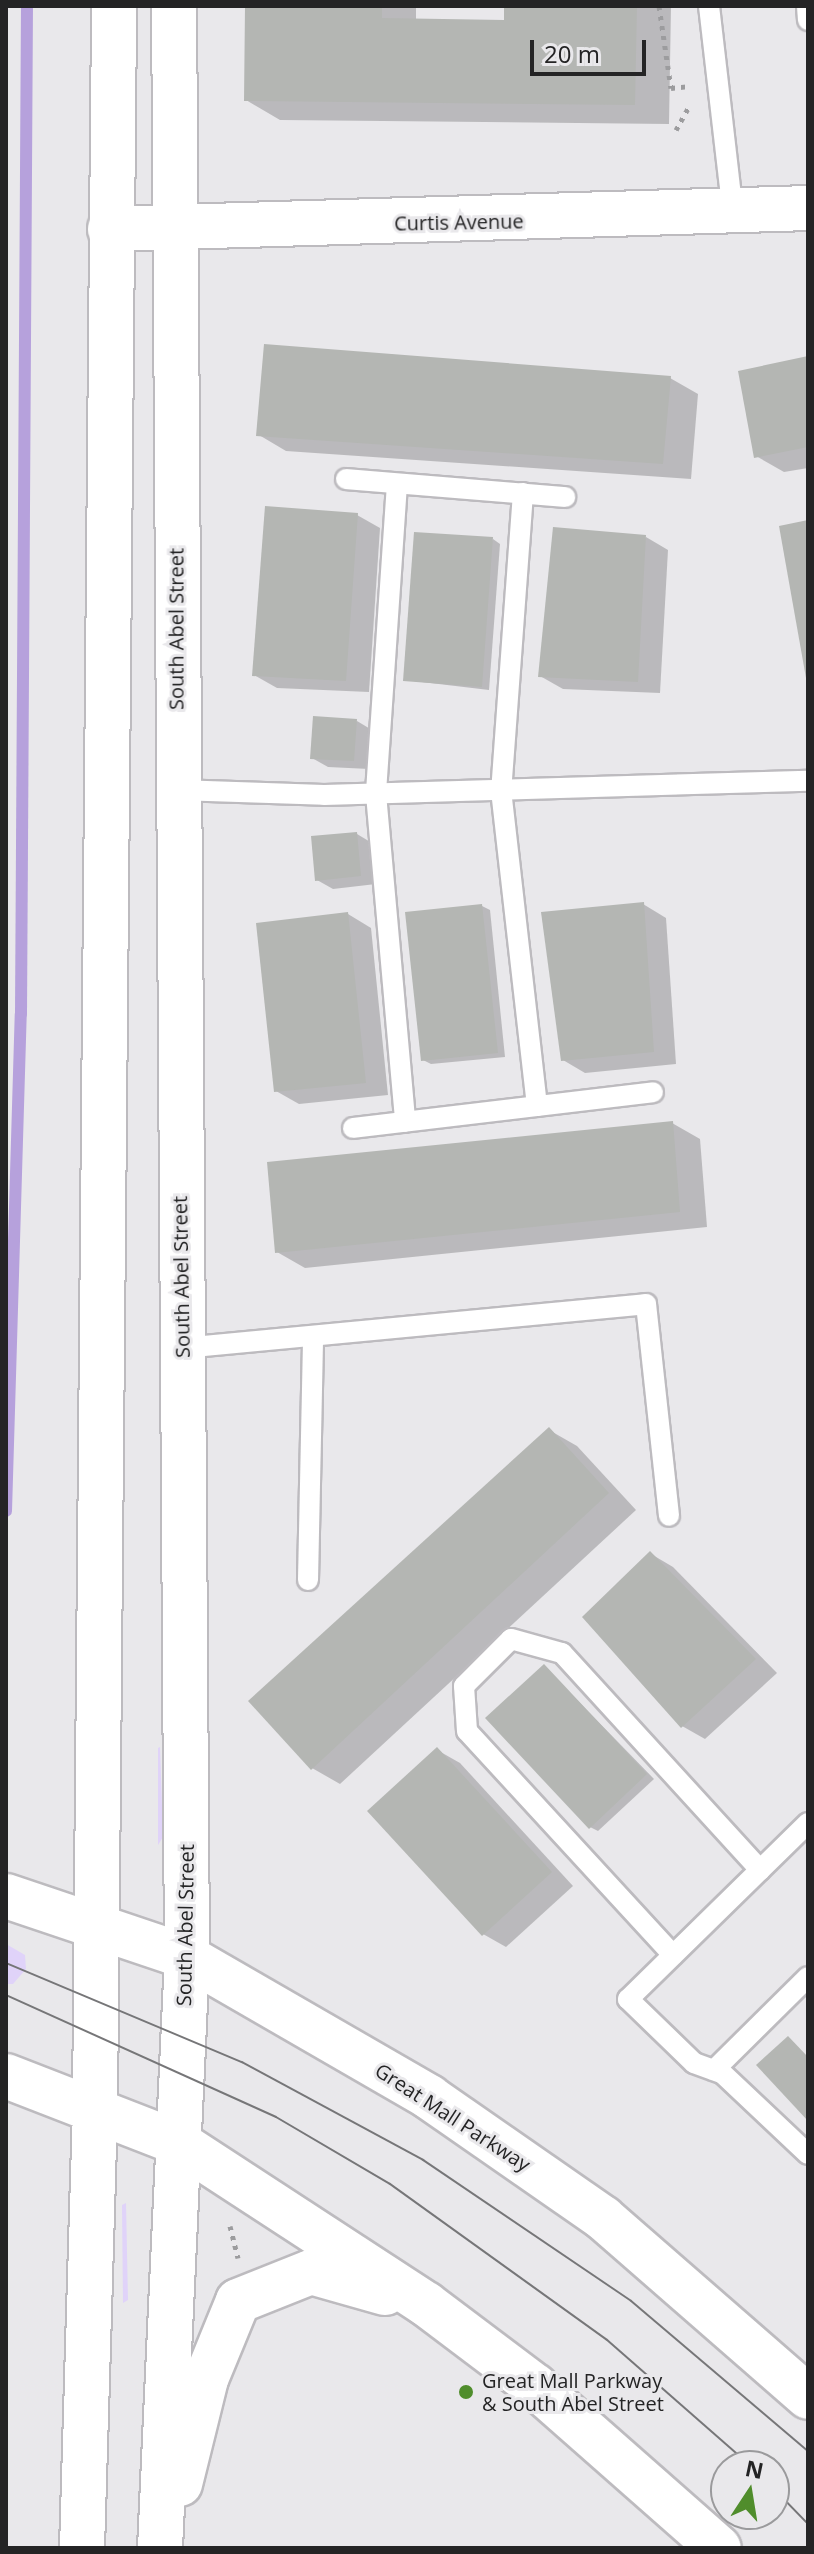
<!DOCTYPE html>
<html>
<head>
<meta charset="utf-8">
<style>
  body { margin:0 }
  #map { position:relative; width:814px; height:2554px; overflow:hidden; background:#e9e8eb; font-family:"Open Sans",sans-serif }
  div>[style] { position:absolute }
  .green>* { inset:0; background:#e0d3f9 }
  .shadow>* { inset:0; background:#0003 }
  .stream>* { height:12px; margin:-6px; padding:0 6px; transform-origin:6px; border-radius:6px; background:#b6a1dc }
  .building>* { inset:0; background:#b4b6b3 }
  .path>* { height:5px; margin-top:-2.5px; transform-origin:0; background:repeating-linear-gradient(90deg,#9c9c9e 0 4px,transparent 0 10px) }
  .roads { filter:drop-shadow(2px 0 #bdbbbf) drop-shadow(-2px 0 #bdbbbf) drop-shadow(0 2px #bdbbbf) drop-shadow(0 -2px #bdbbbf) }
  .service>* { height:20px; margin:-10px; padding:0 10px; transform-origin:10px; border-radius:10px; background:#fff }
  .tertiary>* { height:44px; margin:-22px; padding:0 22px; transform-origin:22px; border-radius:22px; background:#fff }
  .primary>* { height:44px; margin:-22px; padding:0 22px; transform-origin:22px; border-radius:22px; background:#fff }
  .tram>* { height:2px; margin:-1px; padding:0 1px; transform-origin:1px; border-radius:1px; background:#767678 }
  .dots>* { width:22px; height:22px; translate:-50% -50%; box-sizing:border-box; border:4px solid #e9e8eb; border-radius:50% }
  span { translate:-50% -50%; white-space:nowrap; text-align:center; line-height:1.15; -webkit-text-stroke:6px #e9e8eb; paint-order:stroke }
  .street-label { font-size:20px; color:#242425 }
  .poi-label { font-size:20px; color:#242425 }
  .left { translate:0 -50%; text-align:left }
  .frame { position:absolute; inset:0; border:8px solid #242425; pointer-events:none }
  .north { position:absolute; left:710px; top:2450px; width:80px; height:80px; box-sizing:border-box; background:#e9e8eb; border:2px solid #9a9a9c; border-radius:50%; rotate:12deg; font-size:22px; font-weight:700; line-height:32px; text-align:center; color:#242425 }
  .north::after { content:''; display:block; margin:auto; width:28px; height:36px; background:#508d2c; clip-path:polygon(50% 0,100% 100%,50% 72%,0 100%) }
  .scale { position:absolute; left:530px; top:40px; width:116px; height:36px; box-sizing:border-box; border:4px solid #242425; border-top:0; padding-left:10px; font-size:24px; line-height:28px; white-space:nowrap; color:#242425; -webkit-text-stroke:6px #e9e8eb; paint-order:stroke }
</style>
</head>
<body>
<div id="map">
  <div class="green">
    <i style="clip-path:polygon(160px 1747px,163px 1837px,158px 1845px,158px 1748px)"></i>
    <i style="clip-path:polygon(6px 1944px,25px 1955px,26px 1969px,13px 1984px,6px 1984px)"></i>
    <i style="clip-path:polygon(126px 2203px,128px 2300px,123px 2303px,122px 2205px)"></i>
  </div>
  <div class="shadow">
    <i style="clip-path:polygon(247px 6px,416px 6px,416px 21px,506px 22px,506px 6px,671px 6px,669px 124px,280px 120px,246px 100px)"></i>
    <i style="clip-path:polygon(808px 358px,808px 468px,784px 472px,756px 456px)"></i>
    <i style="clip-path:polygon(670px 378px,698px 394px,691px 479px,286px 451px,259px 435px)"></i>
    <i style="clip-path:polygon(357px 515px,380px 528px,369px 692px,277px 688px,254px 675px)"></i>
    <i style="clip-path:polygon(646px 537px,668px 550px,660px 693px,563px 689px,540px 676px)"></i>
    <i style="clip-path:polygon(493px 539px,500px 544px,489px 690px,405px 680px)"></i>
    <i style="clip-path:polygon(357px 721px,372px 730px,369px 769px,328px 767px,312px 758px)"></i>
    <i style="clip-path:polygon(357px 834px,372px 843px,376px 884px,333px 889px,317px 880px)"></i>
    <i style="clip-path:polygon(643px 904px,666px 918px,676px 1064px,585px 1073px,563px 1060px)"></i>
    <i style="clip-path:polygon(482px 906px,490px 910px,505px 1057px,431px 1064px,423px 1060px)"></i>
    <i style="clip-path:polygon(348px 914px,371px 928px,388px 1095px,299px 1104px,276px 1091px)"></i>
    <i style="clip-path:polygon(672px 1123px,700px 1139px,707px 1227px,305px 1268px,277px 1252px)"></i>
    <i style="clip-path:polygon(549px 1430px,577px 1446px,636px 1510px,340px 1784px,312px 1768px)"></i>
    <i style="clip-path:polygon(651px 1554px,673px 1567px,777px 1673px,705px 1739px,682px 1726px)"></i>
    <i style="clip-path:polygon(544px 1666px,654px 1779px,598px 1831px,590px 1827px)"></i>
    <i style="clip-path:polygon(437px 1750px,460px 1763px,573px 1886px,506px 1947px,483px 1934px)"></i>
  </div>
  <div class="stream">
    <i style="left:6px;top:1511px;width:497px;rotate:-88.3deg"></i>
    <i style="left:21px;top:1014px;width:1008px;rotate:-89.66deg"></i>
  </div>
  <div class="building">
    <i style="clip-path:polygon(245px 6px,382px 6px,382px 18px,504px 20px,504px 6px,637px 6px,635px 105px,244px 101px)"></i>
    <i style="clip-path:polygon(264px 344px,671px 376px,663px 464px,256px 436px)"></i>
    <i style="clip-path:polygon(808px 356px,808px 447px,754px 458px,738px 371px)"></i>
    <i style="clip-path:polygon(265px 506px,358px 513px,346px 681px,252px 676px)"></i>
    <i style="clip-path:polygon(808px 520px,808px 678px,806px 678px,779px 526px)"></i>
    <i style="clip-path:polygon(553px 527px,646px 535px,638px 682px,538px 677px)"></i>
    <i style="clip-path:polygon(414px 532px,493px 537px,482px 687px,403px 681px)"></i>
    <i style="clip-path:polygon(313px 716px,357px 719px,354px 761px,310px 759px)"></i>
    <i style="clip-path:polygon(357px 832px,361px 876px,315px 881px,311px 836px)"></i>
    <i style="clip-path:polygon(644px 902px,654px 1052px,561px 1061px,541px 912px)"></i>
    <i style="clip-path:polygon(482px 904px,498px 1053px,421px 1061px,405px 912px)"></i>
    <i style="clip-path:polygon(348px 912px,366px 1083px,274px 1092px,256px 923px)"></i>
    <i style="clip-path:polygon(673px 1121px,680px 1212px,275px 1253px,267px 1162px)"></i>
    <i style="clip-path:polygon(549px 1427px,609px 1493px,311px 1770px,248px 1701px)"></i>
    <i style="clip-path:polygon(650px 1551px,756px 1659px,681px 1728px,582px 1617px)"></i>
    <i style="clip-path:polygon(544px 1664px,647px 1774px,589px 1829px,485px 1718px)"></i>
    <i style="clip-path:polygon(437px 1747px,552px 1872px,482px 1936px,367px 1811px)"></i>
    <i style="clip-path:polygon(788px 2036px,808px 2057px,808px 2121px,756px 2065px)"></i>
  </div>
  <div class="path">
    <i style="left:659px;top:6px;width:83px;rotate:81.7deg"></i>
    <i style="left:671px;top:88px;width:18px;rotate:-6deg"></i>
    <i style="left:676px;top:130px;width:26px;rotate:-61deg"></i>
    <i style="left:230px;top:2226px;width:33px;rotate:76deg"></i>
  </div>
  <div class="roads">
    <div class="service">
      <i style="left:709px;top:6px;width:209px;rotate:83.4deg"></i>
      <i style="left:807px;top:6px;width:14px;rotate:86deg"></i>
      <i style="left:346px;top:479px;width:220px;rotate:4.7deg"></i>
      <i style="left:397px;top:484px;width:311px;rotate:93.9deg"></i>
      <i style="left:376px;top:794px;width:329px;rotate:84.9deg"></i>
      <i style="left:523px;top:493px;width:298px;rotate:94.2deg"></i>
      <i style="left:501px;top:790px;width:318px;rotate:83.5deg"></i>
      <i style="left:177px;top:790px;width:147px;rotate:1.9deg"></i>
      <i style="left:324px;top:795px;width:484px;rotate:-1.7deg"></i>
      <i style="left:353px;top:1128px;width:302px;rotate:-6.8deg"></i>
      <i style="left:182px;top:1348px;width:466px;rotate:-5.4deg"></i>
      <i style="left:646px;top:1304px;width:213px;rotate:83.8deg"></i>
      <i style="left:308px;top:1580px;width:240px;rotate:-88.8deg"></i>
      <i style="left:808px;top:1823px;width:252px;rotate:135.6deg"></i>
      <i style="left:628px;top:1999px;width:92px;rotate:44.1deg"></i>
      <i style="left:694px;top:2063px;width:30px;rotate:20deg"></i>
      <i style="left:722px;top:2073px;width:118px;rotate:43.3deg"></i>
      <i style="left:673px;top:1955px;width:304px;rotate:-132.6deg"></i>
      <i style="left:467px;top:1731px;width:45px;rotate:-93.8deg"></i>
      <i style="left:464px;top:1686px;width:66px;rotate:-45deg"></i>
      <i style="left:511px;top:1639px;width:53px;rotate:15.4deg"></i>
      <i style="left:562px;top:1653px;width:294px;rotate:47.6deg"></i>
      <i style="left:714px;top:2070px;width:132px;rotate:-44.7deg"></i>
    </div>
    <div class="tertiary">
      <i style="left:110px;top:229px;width:698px;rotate:-1.72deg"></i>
    </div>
    <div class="primary">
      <i style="left:6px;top:1896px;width:191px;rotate:18.6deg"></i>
      <i style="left:187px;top:1957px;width:280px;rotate:30deg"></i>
      <i style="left:429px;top:2097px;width:212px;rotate:34.8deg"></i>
      <i style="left:603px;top:2218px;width:272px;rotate:41.1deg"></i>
      <i style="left:6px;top:2076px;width:186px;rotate:21.2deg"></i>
      <i style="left:179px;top:2143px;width:295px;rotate:33.1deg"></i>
      <i style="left:426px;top:2304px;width:136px;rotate:37deg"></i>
      <i style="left:535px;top:2386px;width:245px;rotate:41.4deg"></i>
      <i style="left:180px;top:2484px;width:108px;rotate:-76.1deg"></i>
      <i style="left:206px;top:2379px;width:84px;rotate:-67.7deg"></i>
      <i style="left:238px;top:2301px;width:79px;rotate:-21.7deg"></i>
      <i style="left:311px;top:2272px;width:77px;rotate:15.8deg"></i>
      <i style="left:82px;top:2548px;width:440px;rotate:-88.3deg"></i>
      <i style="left:95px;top:2108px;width:2102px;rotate:-89.48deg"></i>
      <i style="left:160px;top:2548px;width:592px;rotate:-87.38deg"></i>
      <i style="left:187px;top:1957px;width:1951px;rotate:-90.38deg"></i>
    </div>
  </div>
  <div class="tram">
    <i style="left:6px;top:1963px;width:256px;rotate:22.8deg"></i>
    <i style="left:242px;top:2062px;width:206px;rotate:28.4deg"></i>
    <i style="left:423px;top:2160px;width:251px;rotate:34.1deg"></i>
    <i style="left:631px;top:2301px;width:232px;rotate:40.3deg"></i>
    <i style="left:6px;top:1995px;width:296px;rotate:24.3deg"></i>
    <i style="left:276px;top:2117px;width:132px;rotate:30.4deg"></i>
    <i style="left:390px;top:2184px;width:267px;rotate:35.7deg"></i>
    <i style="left:607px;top:2340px;width:191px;rotate:41.2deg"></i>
    <i style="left:774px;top:2489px;width:49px;rotate:45.8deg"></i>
  </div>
  <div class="dots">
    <i style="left:466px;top:2392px;background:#508d2c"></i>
  </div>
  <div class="street-label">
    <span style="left:459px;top:222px;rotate:-1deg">Curtis Avenue</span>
    <span style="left:176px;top:629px;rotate:-90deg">South Abel Street</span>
    <span style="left:181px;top:1277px;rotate:-91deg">South Abel Street</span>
    <span style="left:185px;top:1925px;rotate:-89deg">South Abel Street</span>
    <span style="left:453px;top:2117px;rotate:33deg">Great Mall Parkway</span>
  </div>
  <div class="poi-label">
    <span class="left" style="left:482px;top:2392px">Great Mall Parkway<br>&amp; South Abel Street</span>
  </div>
  <div class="frame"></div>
  <div class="north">N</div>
  <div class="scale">20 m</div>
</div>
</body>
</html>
